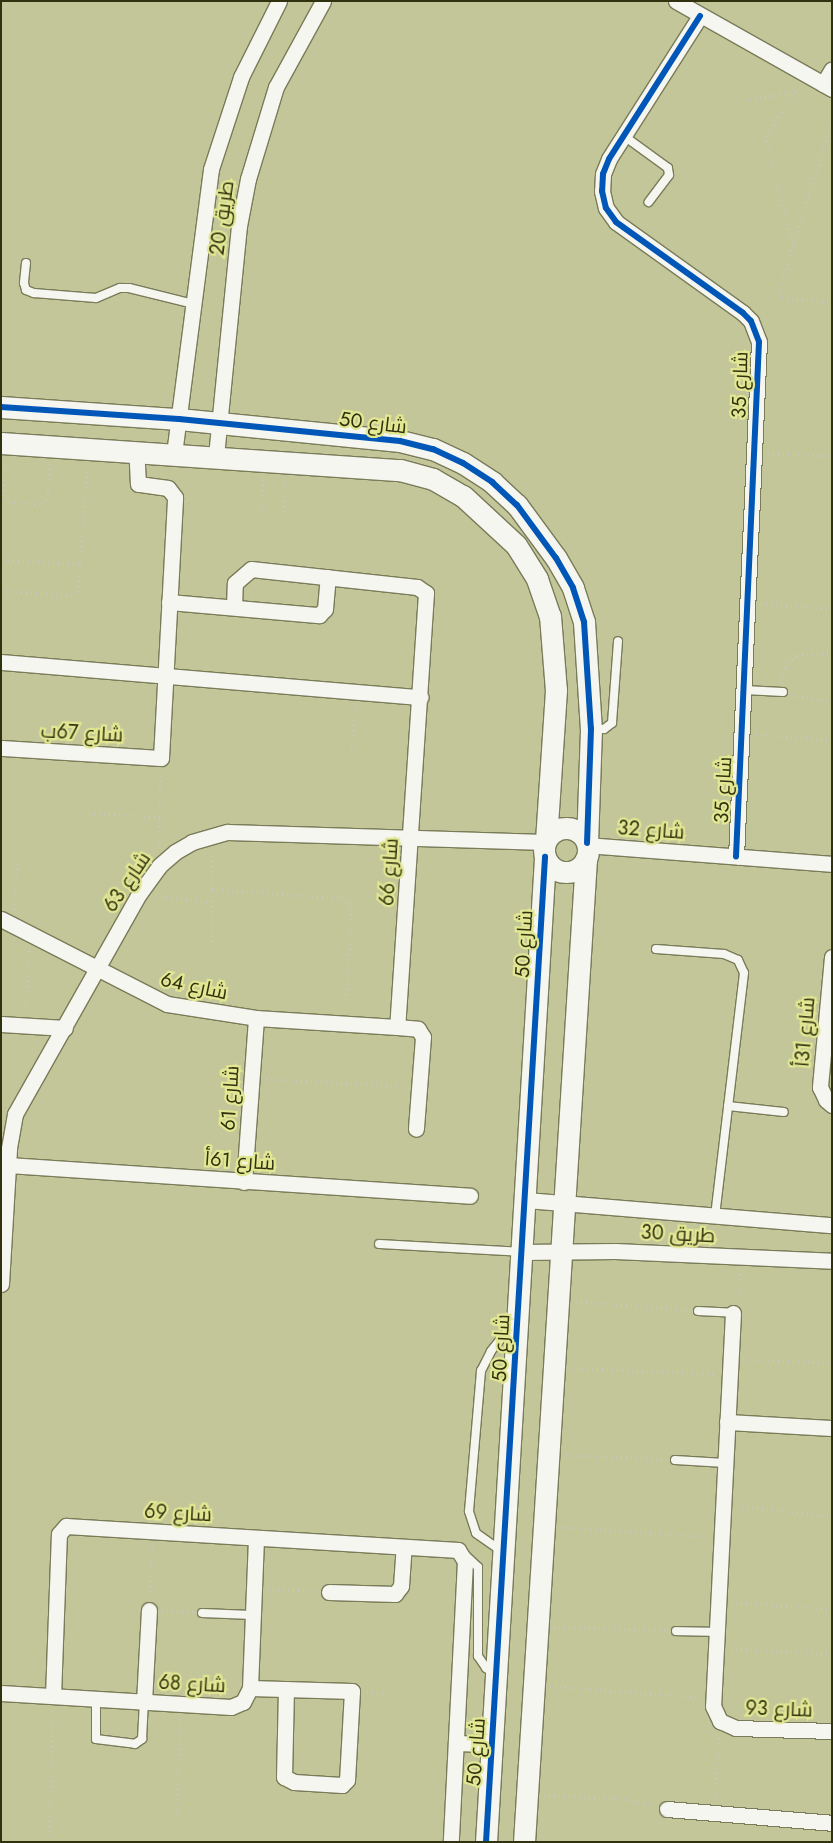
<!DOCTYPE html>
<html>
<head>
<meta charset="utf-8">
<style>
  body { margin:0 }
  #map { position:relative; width:833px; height:1843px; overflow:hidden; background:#c3c698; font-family:Jost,Cairo,sans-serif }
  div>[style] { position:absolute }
  .path>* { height:2.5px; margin-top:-1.25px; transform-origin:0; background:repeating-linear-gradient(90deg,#c6c7b8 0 1px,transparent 0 5px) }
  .roads { filter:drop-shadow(1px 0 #797b59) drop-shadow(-1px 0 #797b59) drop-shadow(0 1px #797b59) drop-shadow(0 -1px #797b59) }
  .lane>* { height:8px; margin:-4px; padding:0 4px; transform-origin:4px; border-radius:4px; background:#f6f6f0 }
  .street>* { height:15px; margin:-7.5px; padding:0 7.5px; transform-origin:7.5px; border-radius:7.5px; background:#f6f6f0 }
  .secondary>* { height:21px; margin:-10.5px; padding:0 10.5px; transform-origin:10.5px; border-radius:10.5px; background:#f6f6f0 }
  .secondary>.ring { margin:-10.5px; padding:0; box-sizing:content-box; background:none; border:21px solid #f6f6f0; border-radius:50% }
  .cycleway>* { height:6px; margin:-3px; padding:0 3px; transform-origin:3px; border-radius:3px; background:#0057b8 }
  span { translate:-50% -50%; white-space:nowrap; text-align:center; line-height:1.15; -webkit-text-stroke:4.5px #e1e792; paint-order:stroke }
  .street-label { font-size:20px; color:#30320f }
  .frame { position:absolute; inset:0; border:2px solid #30320f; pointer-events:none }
</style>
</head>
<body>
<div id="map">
  <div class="path">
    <i style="left:750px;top:100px;width:46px;rotate:-11.3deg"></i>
    <i style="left:832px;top:121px;width:180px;rotate:107.1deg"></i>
    <i style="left:779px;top:293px;width:5px;rotate:53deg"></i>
    <i style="left:782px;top:297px;width:50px;rotate:6.8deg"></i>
    <i style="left:793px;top:244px;width:106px;rotate:-104.8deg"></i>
    <i style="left:766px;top:142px;width:14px;rotate:-73deg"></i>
    <i style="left:770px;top:129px;width:50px;rotate:-56.3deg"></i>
    <i style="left:768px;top:453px;width:64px;rotate:2.7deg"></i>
    <i style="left:5px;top:460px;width:38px;rotate:93deg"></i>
    <i style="left:3px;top:498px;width:7px;rotate:34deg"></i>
    <i style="left:9px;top:502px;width:32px;rotate:4deg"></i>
    <i style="left:41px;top:504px;width:7px;rotate:-34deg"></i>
    <i style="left:47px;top:500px;width:37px;rotate:-85deg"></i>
    <i style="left:261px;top:511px;width:32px;rotate:-86deg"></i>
    <i style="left:284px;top:512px;width:34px;rotate:-88deg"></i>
    <i style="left:1px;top:564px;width:8px;rotate:-30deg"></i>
    <i style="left:8px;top:560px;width:72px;rotate:3.2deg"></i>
    <i style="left:1px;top:591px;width:72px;rotate:3.2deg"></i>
    <i style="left:73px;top:595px;width:6px;rotate:-31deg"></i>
    <i style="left:78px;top:592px;width:127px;rotate:-85.9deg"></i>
    <i style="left:761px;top:603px;width:71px;rotate:4.8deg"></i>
    <i style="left:781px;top:683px;width:16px;rotate:-76deg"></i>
    <i style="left:785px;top:667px;width:17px;rotate:-45deg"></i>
    <i style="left:797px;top:655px;width:35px;rotate:-3deg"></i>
    <i style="left:792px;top:695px;width:41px;rotate:9.9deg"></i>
    <i style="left:756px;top:734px;width:76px;rotate:4.5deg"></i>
    <i style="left:351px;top:756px;width:51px;rotate:-85.5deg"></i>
    <i style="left:89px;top:813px;width:71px;rotate:3.2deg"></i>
    <i style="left:159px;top:847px;width:75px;rotate:-89.2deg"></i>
    <i style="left:212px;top:889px;width:129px;rotate:4deg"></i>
    <i style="left:341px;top:898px;width:8px;rotate:30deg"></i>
    <i style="left:348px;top:902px;width:8px;rotate:60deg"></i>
    <i style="left:352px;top:909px;width:100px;rotate:93.4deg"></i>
    <i style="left:156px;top:896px;width:56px;rotate:6.1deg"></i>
    <i style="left:13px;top:910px;width:54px;rotate:-84.7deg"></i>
    <i style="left:212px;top:942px;width:91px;rotate:-90deg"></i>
    <i style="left:26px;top:1012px;width:64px;rotate:-87.3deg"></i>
    <i style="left:266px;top:1079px;width:139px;rotate:2.9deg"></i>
    <i style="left:738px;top:1300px;width:30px;rotate:-86deg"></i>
    <i style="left:576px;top:1301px;width:111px;rotate:4.6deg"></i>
    <i style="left:743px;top:1359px;width:89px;rotate:2.6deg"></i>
    <i style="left:572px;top:1368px;width:144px;rotate:2.4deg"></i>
    <i style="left:566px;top:1455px;width:100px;rotate:2.3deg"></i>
    <i style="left:737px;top:1506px;width:96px;rotate:6deg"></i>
    <i style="left:560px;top:1527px;width:149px;rotate:3.8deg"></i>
    <i style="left:268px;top:1589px;width:47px;rotate:2.4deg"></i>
    <i style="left:149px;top:1597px;width:52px;rotate:-86.7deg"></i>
    <i style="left:731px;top:1602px;width:101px;rotate:4deg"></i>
    <i style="left:162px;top:1610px;width:31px;rotate:4deg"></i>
    <i style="left:554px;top:1627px;width:112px;rotate:1.5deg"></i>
    <i style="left:731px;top:1649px;width:101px;rotate:2.8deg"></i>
    <i style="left:550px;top:1686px;width:150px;rotate:4.2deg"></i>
    <i style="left:367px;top:1692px;width:16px;rotate:4deg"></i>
    <i style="left:544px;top:1795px;width:80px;rotate:2.9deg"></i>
    <i style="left:624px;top:1799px;width:30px;rotate:12deg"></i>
    <i style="left:715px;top:1799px;width:62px;rotate:-86.3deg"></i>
    <i style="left:177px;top:1815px;width:97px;rotate:-88.2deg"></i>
    <i style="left:49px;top:1842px;width:131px;rotate:-88.3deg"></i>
    <i style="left:779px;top:1842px;width:9px;rotate:-90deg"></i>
  </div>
  <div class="roads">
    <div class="lane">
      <i style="left:624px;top:136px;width:54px;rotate:36deg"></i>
      <i style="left:668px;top:168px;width:7px;rotate:82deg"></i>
      <i style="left:669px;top:175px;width:34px;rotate:127deg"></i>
      <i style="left:26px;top:263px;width:20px;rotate:96deg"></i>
      <i style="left:24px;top:283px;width:7px;rotate:74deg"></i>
      <i style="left:26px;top:290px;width:9px;rotate:21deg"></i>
      <i style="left:34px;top:293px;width:62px;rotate:4.6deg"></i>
      <i style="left:96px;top:298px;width:26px;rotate:-23deg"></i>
      <i style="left:120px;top:288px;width:9px"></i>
      <i style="left:129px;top:288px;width:66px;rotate:14deg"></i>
      <i style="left:744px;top:690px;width:39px;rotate:3deg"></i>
      <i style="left:593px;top:729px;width:11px"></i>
      <i style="left:604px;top:729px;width:10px;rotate:-37deg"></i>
      <i style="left:612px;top:723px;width:82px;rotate:-85.8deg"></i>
      <i style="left:656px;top:949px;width:68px;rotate:4.2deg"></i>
      <i style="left:724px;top:954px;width:15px;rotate:23deg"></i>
      <i style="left:738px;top:960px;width:14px;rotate:65deg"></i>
      <i style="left:744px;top:973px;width:245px;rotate:96.8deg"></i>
      <i style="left:728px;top:1106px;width:56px;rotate:6.1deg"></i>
      <i style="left:379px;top:1244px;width:141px;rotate:3.2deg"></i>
      <i style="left:698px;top:1311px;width:35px;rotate:3deg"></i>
      <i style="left:675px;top:1460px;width:50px;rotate:3.4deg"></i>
      <i style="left:500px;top:1550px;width:29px;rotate:-145deg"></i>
      <i style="left:476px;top:1533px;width:23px;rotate:-108deg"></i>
      <i style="left:469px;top:1511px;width:141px;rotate:-85.1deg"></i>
      <i style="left:481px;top:1371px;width:22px;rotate:-63deg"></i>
      <i style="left:491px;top:1351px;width:32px;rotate:-51deg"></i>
      <i style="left:464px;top:1554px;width:19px;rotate:43deg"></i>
      <i style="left:478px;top:1567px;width:89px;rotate:90deg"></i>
      <i style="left:478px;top:1656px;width:14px;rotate:56deg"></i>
      <i style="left:486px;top:1668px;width:9px;rotate:32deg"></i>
      <i style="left:202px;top:1613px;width:50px;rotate:2.3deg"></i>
      <i style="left:676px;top:1631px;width:40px;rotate:1.4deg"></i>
      <i style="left:96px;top:1699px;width:40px;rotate:90deg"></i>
      <i style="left:96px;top:1739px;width:39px;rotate:7deg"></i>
      <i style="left:135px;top:1744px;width:9px;rotate:-36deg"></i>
      <i style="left:142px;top:1739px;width:37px;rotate:-87deg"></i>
    </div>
    <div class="street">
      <i style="left:676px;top:1px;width:179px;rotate:29.4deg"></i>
      <i style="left:700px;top:16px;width:169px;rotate:122.5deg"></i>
      <i style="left:609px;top:159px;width:16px;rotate:112deg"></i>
      <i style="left:603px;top:174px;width:17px;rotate:93deg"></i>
      <i style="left:602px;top:191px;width:17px;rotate:77deg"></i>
      <i style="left:606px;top:208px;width:17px;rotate:54deg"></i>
      <i style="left:616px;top:222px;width:156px;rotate:35.6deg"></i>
      <i style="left:743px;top:313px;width:11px;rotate:45deg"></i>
      <i style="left:751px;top:321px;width:22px;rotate:69deg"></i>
      <i style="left:759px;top:342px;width:515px;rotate:92.56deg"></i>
      <i style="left:823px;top:84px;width:17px;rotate:-59deg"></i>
      <i style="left:174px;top:454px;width:287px;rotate:-82.6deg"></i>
      <i style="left:211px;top:169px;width:97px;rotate:-71.9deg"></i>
      <i style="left:241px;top:77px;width:85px;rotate:-63.4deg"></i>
      <i style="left:216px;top:456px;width:231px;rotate:-84.3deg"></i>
      <i style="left:239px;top:226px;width:48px;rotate:-79.2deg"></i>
      <i style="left:248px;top:179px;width:96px;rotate:-73.1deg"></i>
      <i style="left:276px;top:87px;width:98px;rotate:-61.3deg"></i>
      <i style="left:169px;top:602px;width:151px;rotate:5deg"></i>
      <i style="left:319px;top:615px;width:8px;rotate:-45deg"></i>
      <i style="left:325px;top:609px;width:32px;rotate:-85deg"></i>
      <i style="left:234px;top:607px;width:24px;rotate:-88deg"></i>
      <i style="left:235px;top:583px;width:21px;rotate:-41deg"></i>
      <i style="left:251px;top:569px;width:167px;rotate:6.2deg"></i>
      <i style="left:417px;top:587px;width:11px;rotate:34deg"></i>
      <i style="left:426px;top:593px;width:435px;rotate:93.8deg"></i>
      <i style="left:397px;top:1027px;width:21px;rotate:5deg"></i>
      <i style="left:418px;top:1029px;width:9px;rotate:58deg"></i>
      <i style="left:423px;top:1037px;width:92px;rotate:94.4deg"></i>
      <i style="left:1px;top:662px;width:421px;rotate:4.8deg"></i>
      <i style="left:1px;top:748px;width:160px;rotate:3.6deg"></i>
      <i style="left:161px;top:758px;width:261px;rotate:-86.9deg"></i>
      <i style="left:175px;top:497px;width:11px;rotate:-128deg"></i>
      <i style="left:168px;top:488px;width:30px;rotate:-172deg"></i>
      <i style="left:138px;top:484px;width:33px;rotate:-93deg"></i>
      <i style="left:587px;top:845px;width:246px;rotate:4.4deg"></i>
      <i style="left:1px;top:919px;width:186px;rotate:27.1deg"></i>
      <i style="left:167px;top:1004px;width:90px;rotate:8.9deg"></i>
      <i style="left:256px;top:1018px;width:141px;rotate:3.7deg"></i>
      <i style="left:832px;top:957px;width:131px;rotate:95.3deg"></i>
      <i style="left:820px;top:1087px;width:14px;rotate:65deg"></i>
      <i style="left:826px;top:1100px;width:8px;rotate:40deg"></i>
      <i style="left:1px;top:1024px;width:64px;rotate:3.6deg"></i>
      <i style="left:8px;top:1165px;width:463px;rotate:3.8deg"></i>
      <i style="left:244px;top:1182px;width:164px;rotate:-85.8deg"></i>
      <i style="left:526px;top:1200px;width:307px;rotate:4.7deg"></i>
      <i style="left:522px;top:1252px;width:93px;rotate:-0.6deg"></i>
      <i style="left:615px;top:1251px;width:217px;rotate:2.6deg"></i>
      <i style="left:1px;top:1284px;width:136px;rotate:-86.6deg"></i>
      <i style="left:9px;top:1148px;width:35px;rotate:-80deg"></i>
      <i style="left:15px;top:1114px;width:253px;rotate:-60.6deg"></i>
      <i style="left:139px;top:894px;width:34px;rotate:-54deg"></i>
      <i style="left:159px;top:866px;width:21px;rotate:-41deg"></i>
      <i style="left:175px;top:852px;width:20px;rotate:-30deg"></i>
      <i style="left:192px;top:842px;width:37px;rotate:-16deg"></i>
      <i style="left:228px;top:832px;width:317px;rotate:1.8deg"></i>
      <i style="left:733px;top:1313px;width:394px;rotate:92.9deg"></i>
      <i style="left:713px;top:1706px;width:17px;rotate:65deg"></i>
      <i style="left:720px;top:1721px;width:17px;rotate:24deg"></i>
      <i style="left:736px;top:1728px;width:96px;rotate:1.8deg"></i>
      <i style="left:727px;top:1422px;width:105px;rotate:3.3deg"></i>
      <i style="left:329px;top:1592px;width:66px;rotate:1.7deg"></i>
      <i style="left:395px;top:1594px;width:10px;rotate:-53deg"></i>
      <i style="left:401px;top:1586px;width:39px;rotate:-86deg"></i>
      <i style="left:250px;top:1688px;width:102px;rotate:1.7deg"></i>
      <i style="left:352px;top:1691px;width:89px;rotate:93.2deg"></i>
      <i style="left:347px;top:1780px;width:7px;rotate:135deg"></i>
      <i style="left:342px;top:1785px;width:48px;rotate:-176.4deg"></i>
      <i style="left:294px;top:1782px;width:11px;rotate:-153deg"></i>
      <i style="left:284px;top:1777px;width:88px;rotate:-88.7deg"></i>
      <i style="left:1px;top:1693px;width:230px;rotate:3.5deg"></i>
      <i style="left:231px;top:1707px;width:13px;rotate:-23deg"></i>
      <i style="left:243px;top:1702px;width:16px;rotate:-63deg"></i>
      <i style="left:250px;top:1688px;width:150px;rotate:-87.7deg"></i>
      <i style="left:53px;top:1696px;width:162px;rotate:-87.9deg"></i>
      <i style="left:59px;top:1534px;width:11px;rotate:-49deg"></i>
      <i style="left:66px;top:1526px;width:393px;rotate:3.5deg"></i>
      <i style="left:458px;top:1550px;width:13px;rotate:58deg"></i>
      <i style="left:465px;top:1561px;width:281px;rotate:92.9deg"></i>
      <i style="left:144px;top:1702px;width:92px;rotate:-86.9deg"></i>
      <i style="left:456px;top:1743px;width:37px;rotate:2deg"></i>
      <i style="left:667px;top:1809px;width:166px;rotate:4.8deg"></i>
    </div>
    <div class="secondary">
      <i style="left:1px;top:407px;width:178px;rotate:3.9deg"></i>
      <i style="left:179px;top:419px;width:222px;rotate:5.7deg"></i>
      <i style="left:400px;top:441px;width:34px;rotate:14deg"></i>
      <i style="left:433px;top:449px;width:33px;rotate:25deg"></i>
      <i style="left:463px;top:463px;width:35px;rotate:33deg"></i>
      <i style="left:492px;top:482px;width:34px;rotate:43deg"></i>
      <i style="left:517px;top:505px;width:66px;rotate:53.7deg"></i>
      <i style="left:556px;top:558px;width:34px;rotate:60deg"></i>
      <i style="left:573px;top:588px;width:36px;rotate:72deg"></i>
      <i style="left:584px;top:622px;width:107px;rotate:86.3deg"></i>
      <i style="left:591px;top:729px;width:114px;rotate:92deg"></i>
      <i style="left:1px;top:443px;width:400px;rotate:3.9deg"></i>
      <i style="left:400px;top:470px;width:34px;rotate:15deg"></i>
      <i style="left:433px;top:479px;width:34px;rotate:30deg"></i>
      <i style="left:463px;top:496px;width:72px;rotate:42.8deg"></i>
      <i style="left:516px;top:545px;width:40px;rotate:58deg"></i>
      <i style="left:537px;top:579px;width:39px;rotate:71deg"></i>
      <i style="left:550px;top:616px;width:74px;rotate:85.4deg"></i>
      <i style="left:556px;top:690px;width:150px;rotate:93.8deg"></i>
      <i class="ring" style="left:544px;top:828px;width:23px;height:23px"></i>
      <i style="left:486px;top:1842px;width:987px;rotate:-86.57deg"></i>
      <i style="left:524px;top:1842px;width:985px;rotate:-86.39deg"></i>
    </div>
  </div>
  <div class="cycleway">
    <i style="left:700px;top:16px;width:169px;rotate:122.5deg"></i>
    <i style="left:609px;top:159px;width:16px;rotate:112deg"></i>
    <i style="left:603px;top:174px;width:17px;rotate:93deg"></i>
    <i style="left:602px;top:191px;width:17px;rotate:77deg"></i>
    <i style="left:606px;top:208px;width:17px;rotate:54deg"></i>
    <i style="left:616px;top:222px;width:156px;rotate:35.6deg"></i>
    <i style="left:743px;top:313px;width:11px;rotate:45deg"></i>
    <i style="left:751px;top:321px;width:22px;rotate:69deg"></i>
    <i style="left:759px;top:342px;width:515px;rotate:92.56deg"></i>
    <i style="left:1px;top:407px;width:178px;rotate:3.9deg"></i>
    <i style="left:179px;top:419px;width:222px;rotate:5.7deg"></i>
    <i style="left:400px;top:441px;width:34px;rotate:14deg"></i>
    <i style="left:433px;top:449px;width:33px;rotate:25deg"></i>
    <i style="left:463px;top:463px;width:35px;rotate:33deg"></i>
    <i style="left:492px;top:482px;width:34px;rotate:43deg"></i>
    <i style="left:517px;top:505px;width:66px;rotate:53.7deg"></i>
    <i style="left:556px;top:558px;width:34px;rotate:60deg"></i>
    <i style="left:573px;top:588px;width:36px;rotate:72deg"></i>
    <i style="left:584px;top:622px;width:107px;rotate:86.3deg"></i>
    <i style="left:591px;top:729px;width:114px;rotate:92deg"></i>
    <i style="left:486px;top:1842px;width:987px;rotate:-86.57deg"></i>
  </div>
  <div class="street-label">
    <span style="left:222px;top:218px;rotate:-82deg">طريق 20</span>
    <span style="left:740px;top:385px;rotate:-88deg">شارع 35</span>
    <span style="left:373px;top:423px;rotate:7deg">شارع 50</span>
    <span style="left:82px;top:733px;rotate:3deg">شارع 67ب</span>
    <span style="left:723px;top:790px;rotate:-87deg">شارع 35</span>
    <span style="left:651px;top:830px;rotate:4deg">شارع 32</span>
    <span style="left:389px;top:872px;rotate:-86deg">شارع 66</span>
    <span style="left:127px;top:882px;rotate:-56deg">شارع 63</span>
    <span style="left:524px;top:944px;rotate:-87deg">شارع 50</span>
    <span style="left:194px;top:986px;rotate:12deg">شارع 64</span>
    <span style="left:805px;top:1032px;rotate:-85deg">شارع 31أ</span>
    <span style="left:230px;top:1098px;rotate:-86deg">شارع 61</span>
    <span style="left:240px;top:1161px;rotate:4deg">شارع 61أ</span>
    <span style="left:678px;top:1234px;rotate:3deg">طريق 30</span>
    <span style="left:501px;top:1348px;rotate:-87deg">شارع 50</span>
    <span style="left:178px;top:1513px;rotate:3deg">شارع 69</span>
    <span style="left:192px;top:1684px;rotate:3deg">شارع 68</span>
    <span style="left:779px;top:1709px;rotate:2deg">شارع 93</span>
    <span style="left:476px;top:1752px;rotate:-86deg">شارع 50</span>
  </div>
  <div class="frame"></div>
</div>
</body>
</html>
